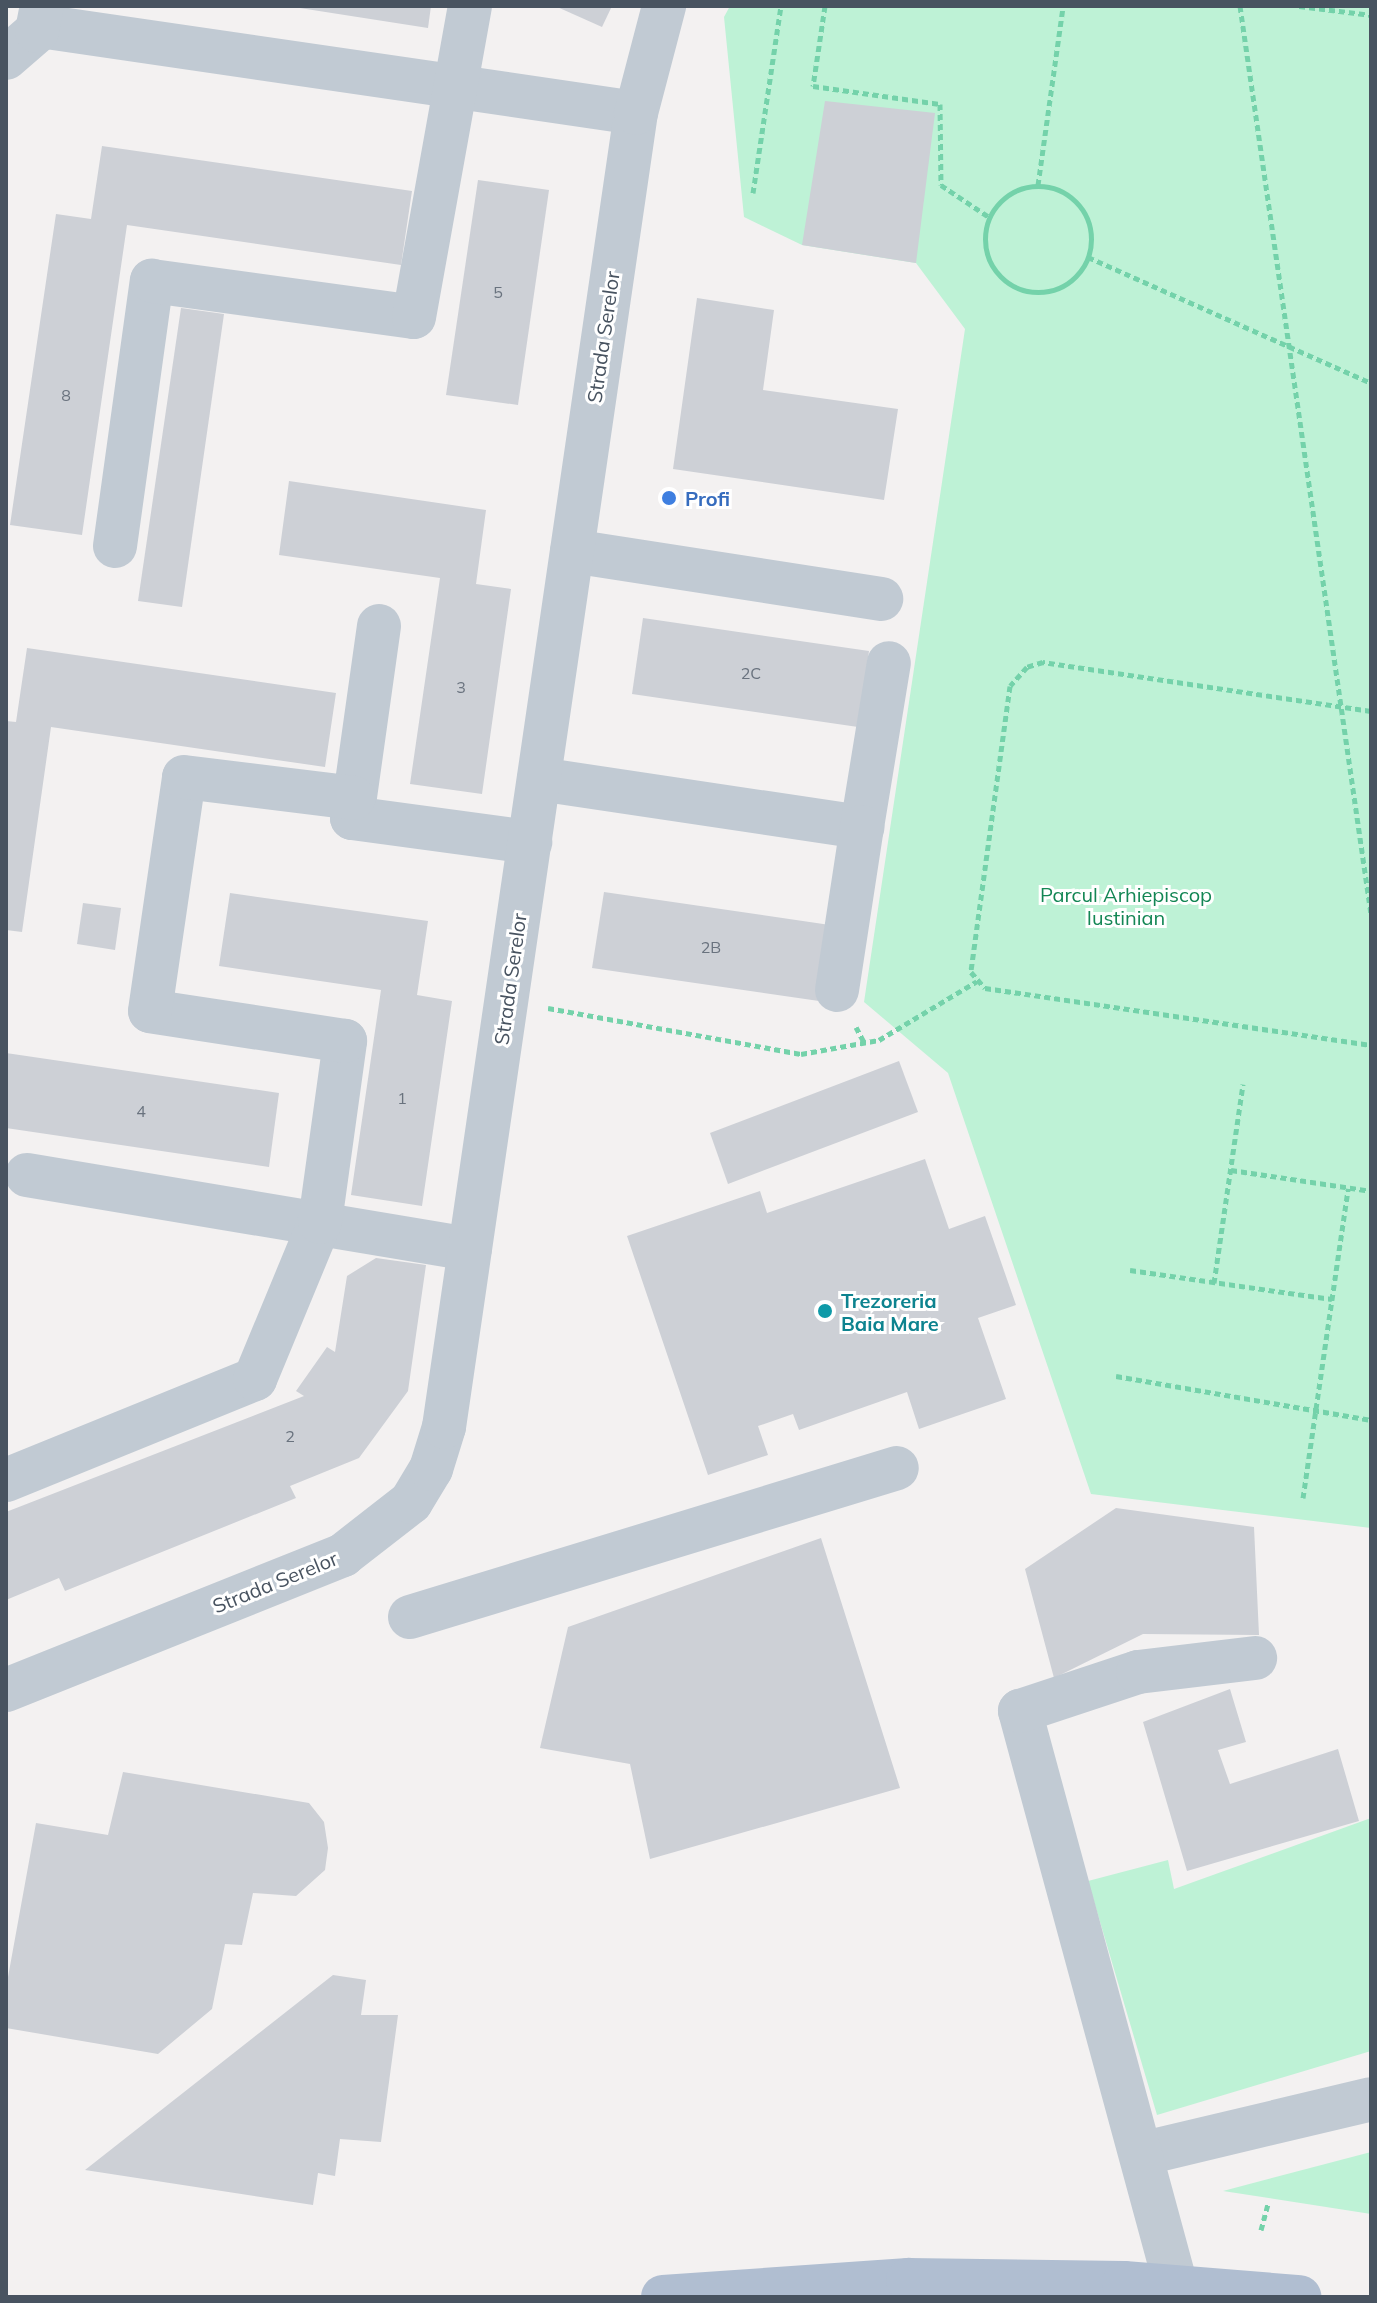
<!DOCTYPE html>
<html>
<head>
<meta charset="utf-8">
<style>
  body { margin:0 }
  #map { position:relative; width:1377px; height:2303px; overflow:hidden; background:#f3f1f1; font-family:Mulish,sans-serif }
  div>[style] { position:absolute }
  .green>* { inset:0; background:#bef2d6 }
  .building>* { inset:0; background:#cdd0d6 }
  .path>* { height:5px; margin-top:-2.5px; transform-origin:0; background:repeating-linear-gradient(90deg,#74d2aa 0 6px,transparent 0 10px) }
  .path>.ring { margin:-2.5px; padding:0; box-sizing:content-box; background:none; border:5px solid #74d2aa; border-radius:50% }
  .minor>* { height:44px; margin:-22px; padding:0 22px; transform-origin:22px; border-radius:22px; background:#c1cad3 }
  .major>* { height:44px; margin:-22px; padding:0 22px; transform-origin:22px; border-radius:22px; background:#b0bed1 }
  .dots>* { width:22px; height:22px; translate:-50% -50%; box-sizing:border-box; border:4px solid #fff; border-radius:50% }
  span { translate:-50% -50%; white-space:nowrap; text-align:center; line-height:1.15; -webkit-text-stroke:6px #fff; paint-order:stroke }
  .number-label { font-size:16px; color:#69727e }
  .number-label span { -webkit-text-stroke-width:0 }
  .street-label { font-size:20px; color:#485360 }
  .shop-label { font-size:20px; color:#366cbe; font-weight:700 }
  .left { translate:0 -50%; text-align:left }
  .park-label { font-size:20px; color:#138654 }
  .culture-label { font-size:20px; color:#0d838f; font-weight:700 }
  .frame { position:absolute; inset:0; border:8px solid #485360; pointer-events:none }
</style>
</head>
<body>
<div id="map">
  <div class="green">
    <i style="clip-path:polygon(730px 6px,1371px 6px,1371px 1528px,1091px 1494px,948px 1073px,864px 1002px,965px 329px,916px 263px,802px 245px,744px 217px,724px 17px)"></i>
    <i style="clip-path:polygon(1371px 1818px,1371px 2051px,1157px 2115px,1088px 1881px,1168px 1860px,1174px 1889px)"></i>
    <i style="clip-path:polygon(1371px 2152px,1371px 2214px,1223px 2191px)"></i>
  </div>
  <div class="building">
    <i style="clip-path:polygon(287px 6px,431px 6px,428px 28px)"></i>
    <i style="clip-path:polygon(555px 6px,612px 6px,602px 27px)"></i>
    <i style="clip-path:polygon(825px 101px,935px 113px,916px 263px,802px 245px)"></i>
    <i style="clip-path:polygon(102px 146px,412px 191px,401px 265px,127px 225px,82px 535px,10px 525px,56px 214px,91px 219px)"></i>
    <i style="clip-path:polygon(478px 180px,549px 190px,518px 405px,446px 395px)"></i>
    <i style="clip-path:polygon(697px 298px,774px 310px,763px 390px,898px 409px,884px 500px,673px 469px)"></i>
    <i style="clip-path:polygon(181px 308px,224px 314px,182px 607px,138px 601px)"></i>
    <i style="clip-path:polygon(289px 481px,486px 510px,476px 584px,511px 589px,482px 794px,410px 784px,440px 578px,279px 555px)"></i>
    <i style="clip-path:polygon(643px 618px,869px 651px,858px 727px,632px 694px)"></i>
    <i style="clip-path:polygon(27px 648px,336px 693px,325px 767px,51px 727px,22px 932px,6px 930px,6px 721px,16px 722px)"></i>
    <i style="clip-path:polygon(604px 892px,830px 925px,819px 1001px,592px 968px)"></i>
    <i style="clip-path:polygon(230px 893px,428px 921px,417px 995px,452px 1001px,422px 1206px,351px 1195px,381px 990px,219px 966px)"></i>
    <i style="clip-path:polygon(83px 903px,121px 908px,115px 950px,77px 944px)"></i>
    <i style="clip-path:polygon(6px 1053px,279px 1093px,269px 1167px,6px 1128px)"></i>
    <i style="clip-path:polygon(899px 1061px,918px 1112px,728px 1184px,710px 1133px)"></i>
    <i style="clip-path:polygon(925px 1159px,949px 1229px,985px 1216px,1016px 1305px,978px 1318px,1006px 1399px,919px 1429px,907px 1392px,799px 1430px,793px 1414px,758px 1426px,768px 1455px,708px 1475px,627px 1236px,760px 1191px,767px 1213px)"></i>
    <i style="clip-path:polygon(376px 1258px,426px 1265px,408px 1391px,359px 1458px,290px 1486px,296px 1498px,65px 1591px,59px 1578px,6px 1600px,6px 1512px,304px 1396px,296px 1391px,327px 1347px,335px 1352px,347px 1276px)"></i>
    <i style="clip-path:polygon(1116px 1508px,1254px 1527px,1259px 1635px,1143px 1634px,1054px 1678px,1025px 1569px)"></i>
    <i style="clip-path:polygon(821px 1538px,900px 1788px,650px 1859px,630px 1764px,540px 1748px,568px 1627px)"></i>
    <i style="clip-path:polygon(1230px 1689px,1246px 1742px,1218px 1750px,1230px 1784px,1338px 1749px,1359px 1821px,1187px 1871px,1143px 1722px)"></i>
    <i style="clip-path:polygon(123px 1772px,309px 1803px,324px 1822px,328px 1848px,325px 1870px,296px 1896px,253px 1893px,242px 1945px,225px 1944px,212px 2009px,158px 2054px,6px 2028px,6px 1988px,36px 1823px,108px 1835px)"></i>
    <i style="clip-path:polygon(333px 1975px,366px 1980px,361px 2015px,398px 2015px,381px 2142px,340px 2139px,335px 2176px,318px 2173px,313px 2205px,85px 2170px)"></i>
  </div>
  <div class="path">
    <i style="left:825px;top:6px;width:81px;rotate:98.5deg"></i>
    <i style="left:813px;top:86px;width:128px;rotate:8.1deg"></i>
    <i style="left:940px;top:104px;width:81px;rotate:89.3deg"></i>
    <i style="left:941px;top:185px;width:58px;rotate:33.7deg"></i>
    <i style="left:1240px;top:6px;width:917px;rotate:81.79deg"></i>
    <i style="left:1299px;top:6px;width:73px;rotate:7.1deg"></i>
    <i style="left:1038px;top:185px;width:181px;rotate:-82deg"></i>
    <i class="ring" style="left:985px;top:186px;width:101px;height:101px"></i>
    <i style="left:753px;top:193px;width:189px;rotate:-81.5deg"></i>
    <i style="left:1088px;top:257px;width:310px;rotate:24deg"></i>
    <i style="left:1371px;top:711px;width:332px;rotate:-171.5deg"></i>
    <i style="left:1043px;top:662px;width:17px;rotate:163deg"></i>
    <i style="left:1027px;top:667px;width:25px;rotate:132deg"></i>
    <i style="left:1010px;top:686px;width:289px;rotate:97.8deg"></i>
    <i style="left:971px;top:972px;width:21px;rotate:49deg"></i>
    <i style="left:985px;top:988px;width:390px;rotate:8.4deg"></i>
    <i style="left:548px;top:1008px;width:257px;rotate:10.3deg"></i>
    <i style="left:801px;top:1054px;width:79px;rotate:-10.2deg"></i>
    <i style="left:879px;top:1040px;width:114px;rotate:-31deg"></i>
    <i style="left:856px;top:1027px;width:19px;rotate:62deg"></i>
    <i style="left:1231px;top:1170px;width:142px;rotate:8.5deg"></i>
    <i style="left:1130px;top:1270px;width:204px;rotate:8.2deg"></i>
    <i style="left:1214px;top:1283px;width:201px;rotate:-81.7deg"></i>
    <i style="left:1116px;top:1376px;width:259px;rotate:9.8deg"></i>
    <i style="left:1303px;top:1498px;width:313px;rotate:-81.7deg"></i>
    <i style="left:1261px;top:2230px;width:27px;rotate:-75deg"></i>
  </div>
  <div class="minor">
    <i style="left:40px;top:26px;width:602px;rotate:8.3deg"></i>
    <i style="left:6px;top:58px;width:41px;rotate:-41.1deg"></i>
    <i style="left:37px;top:31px;width:25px;rotate:-79deg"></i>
    <i style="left:115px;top:546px;width:268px;rotate:-82.1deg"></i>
    <i style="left:152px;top:281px;width:264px;rotate:7.8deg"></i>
    <i style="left:414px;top:317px;width:316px;rotate:-79.8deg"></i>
    <i style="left:572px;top:551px;width:313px;rotate:8.8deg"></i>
    <i style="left:379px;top:626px;width:194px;rotate:98deg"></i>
    <i style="left:352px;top:818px;width:180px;rotate:7.7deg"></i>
    <i style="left:539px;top:779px;width:327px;rotate:8.5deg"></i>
    <i style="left:862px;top:827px;width:166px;rotate:-80.7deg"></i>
    <i style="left:837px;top:990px;width:165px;rotate:-81.3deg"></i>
    <i style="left:27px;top:1175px;width:449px;rotate:9.5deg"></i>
    <i style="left:6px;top:1480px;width:269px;rotate:-22.1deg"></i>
    <i style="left:255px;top:1379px;width:170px;rotate:-67.5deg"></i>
    <i style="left:320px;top:1222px;width:183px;rotate:-82.1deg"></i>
    <i style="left:345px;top:1041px;width:197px;rotate:-171.3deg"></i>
    <i style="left:150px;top:1011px;width:236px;rotate:-81.7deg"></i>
    <i style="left:184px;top:777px;width:171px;rotate:7deg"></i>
    <i style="left:410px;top:1617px;width:509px;rotate:-17.01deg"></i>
    <i style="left:6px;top:1690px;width:363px;rotate:-21.8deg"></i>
    <i style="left:343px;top:1555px;width:86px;rotate:-37.9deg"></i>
    <i style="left:411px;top:1502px;width:39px;rotate:-59deg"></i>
    <i style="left:431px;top:1469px;width:44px;rotate:-72.8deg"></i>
    <i style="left:444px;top:1427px;width:1328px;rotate:-81.69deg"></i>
    <i style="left:636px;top:113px;width:111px;rotate:-75.3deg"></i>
    <i style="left:1145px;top:2153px;width:232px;rotate:-13.4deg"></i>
    <i style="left:1176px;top:2286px;width:596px;rotate:-105.18deg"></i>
    <i style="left:1020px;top:1711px;width:124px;rotate:-18.3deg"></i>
    <i style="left:1138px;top:1672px;width:118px;rotate:-6.8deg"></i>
  </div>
  <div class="major">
    <i style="left:663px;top:2297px;width:246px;rotate:-4deg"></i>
    <i style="left:908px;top:2280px;width:216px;rotate:0.8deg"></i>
    <i style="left:1124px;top:2283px;width:176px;rotate:4.6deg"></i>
  </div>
  <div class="dots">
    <i style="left:669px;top:498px;background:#3f7fe0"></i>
    <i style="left:825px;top:1311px;background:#0f9aa8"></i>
  </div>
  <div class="number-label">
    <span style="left:498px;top:292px">5</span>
    <span style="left:66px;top:395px">8</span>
    <span style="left:751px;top:673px">2C</span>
    <span style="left:461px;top:687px">3</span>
    <span style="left:711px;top:947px">2B</span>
    <span style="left:402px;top:1098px">1</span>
    <span style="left:141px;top:1111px">4</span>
    <span style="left:290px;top:1436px">2</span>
  </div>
  <div class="street-label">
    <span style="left:603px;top:337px;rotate:-82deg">Strada Serelor</span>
    <span style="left:510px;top:979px;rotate:-82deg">Strada Serelor</span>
    <span style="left:275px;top:1582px;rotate:-22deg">Strada Serelor</span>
  </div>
  <div class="shop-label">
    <span class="left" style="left:685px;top:498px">Profi</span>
  </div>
  <div class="park-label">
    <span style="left:1126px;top:906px">Parcul Arhiepiscop<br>Iustinian</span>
  </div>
  <div class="culture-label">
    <span class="left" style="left:841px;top:1312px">Trezoreria<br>Baia Mare</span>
  </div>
  <div class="frame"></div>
</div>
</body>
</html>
